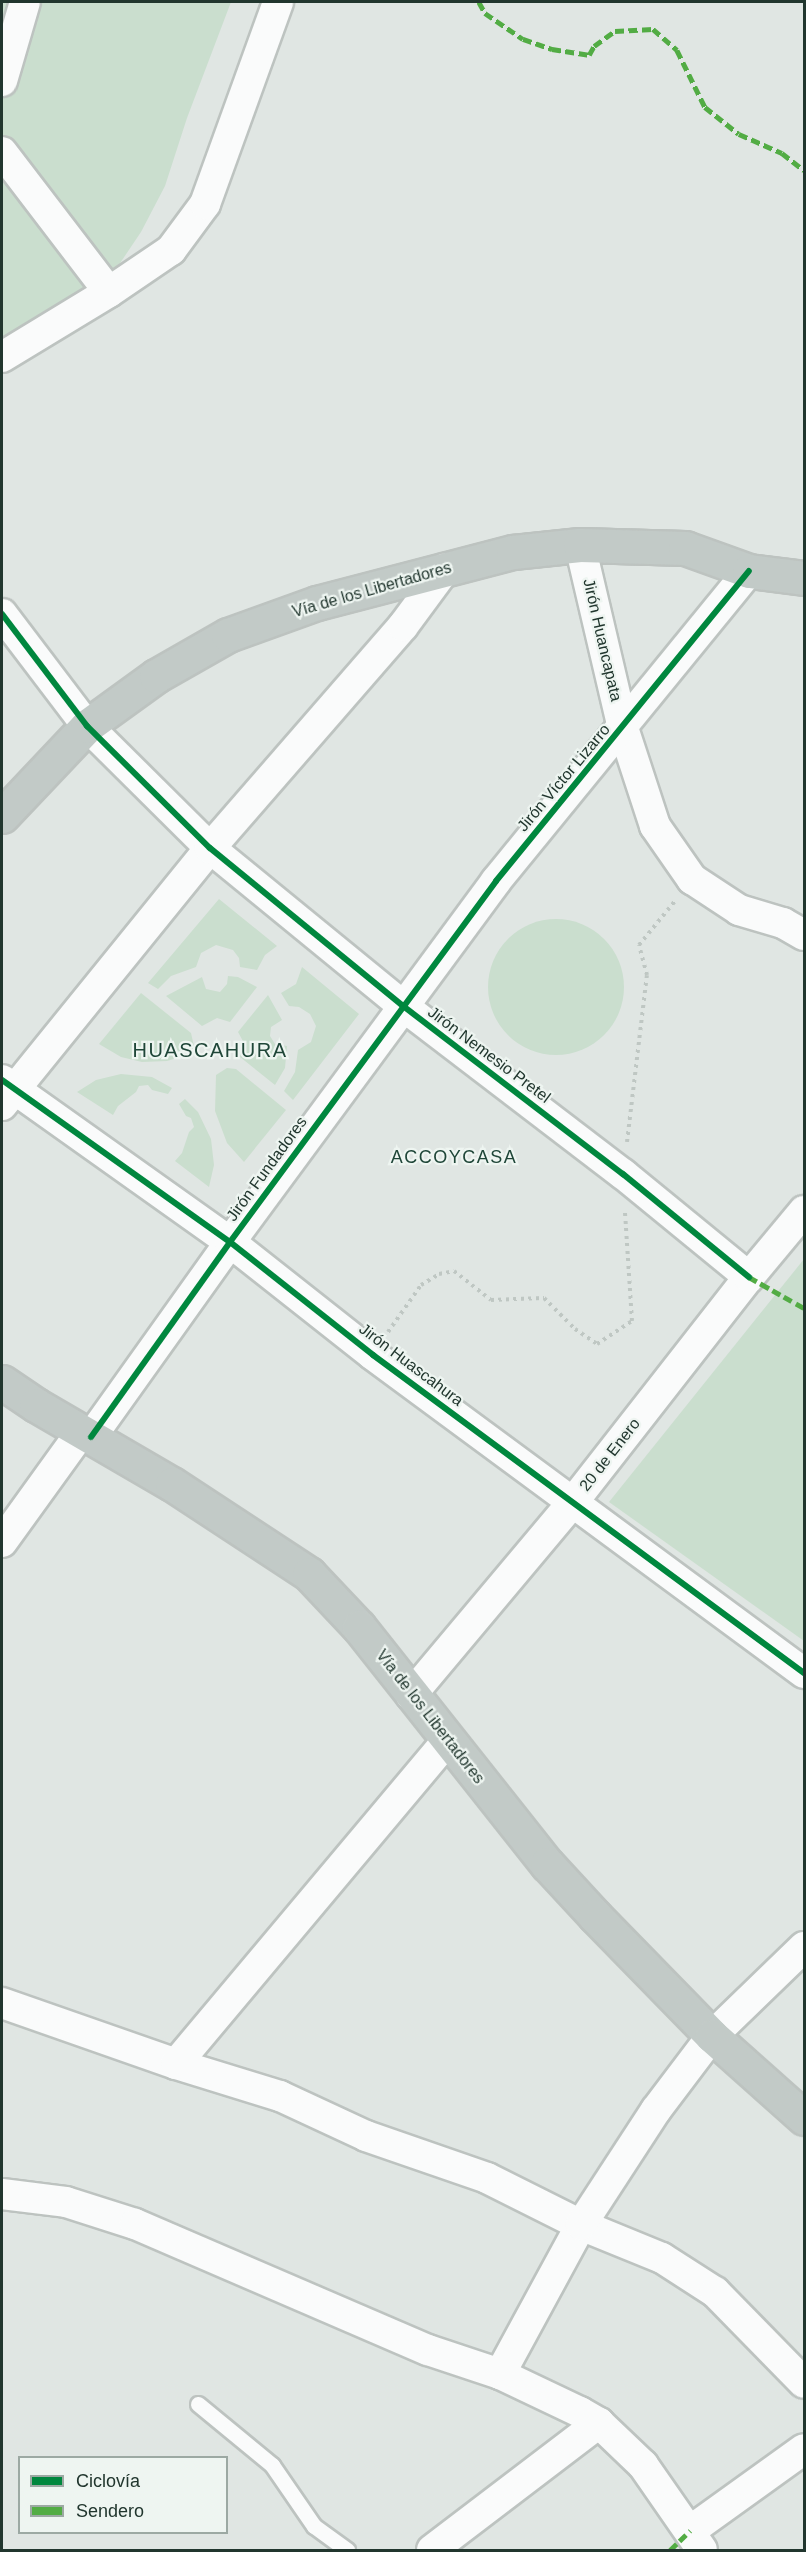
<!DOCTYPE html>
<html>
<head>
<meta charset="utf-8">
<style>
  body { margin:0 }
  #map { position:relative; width:806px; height:2552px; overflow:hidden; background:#e0e6e3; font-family:Arial,sans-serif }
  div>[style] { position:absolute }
  .green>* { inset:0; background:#cadece }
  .round { border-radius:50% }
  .path>* { height:4px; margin-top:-2px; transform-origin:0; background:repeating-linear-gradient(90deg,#bfc7c3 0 3px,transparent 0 7.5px) }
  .roads { filter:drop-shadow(2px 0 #bdc3c0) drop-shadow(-2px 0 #bdc3c0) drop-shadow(0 2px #bdc3c0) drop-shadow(0 -2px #bdc3c0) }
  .service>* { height:15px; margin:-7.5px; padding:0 7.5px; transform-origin:7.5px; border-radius:7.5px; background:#fafbfb }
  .minor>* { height:30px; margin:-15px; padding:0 15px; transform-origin:15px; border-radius:15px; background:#fafbfb }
  .trunk>* { height:33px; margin:-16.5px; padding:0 16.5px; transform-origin:16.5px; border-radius:16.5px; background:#c2cac7 }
  .quiet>* { height:4.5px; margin-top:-2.25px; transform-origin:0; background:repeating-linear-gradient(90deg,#52ac44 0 9px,transparent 0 13.5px) }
  .cycleway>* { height:6px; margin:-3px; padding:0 3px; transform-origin:3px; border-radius:3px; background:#00873e }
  span { translate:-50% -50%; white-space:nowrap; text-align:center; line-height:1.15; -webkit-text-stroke:4.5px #eef5f1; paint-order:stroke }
  .street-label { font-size:16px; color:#21362e }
  .neighbourhood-label { font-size:18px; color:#1f4638; letter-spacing:1.5px }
  .quarter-label { font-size:20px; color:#1f4638; letter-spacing:1.5px }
  .frame { position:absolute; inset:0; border:3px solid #21362e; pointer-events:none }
  .legend { position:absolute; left:18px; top:2456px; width:210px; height:78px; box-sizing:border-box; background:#eef5f1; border:2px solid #9ca9a3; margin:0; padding:8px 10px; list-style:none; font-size:18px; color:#21362e }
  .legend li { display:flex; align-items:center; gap:12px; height:30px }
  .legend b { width:30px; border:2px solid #9ca9a3 }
</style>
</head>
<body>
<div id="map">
  <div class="green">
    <i style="clip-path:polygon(2px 2px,231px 2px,187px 118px,165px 186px,141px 232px,104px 287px,2px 338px)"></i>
    <i style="clip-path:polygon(219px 899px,277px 946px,265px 955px,257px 970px,240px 967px,239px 958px,233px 950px,216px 945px,201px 953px,196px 967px,171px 976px,158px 989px,148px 983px)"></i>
    <i class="round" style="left:488px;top:919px;width:136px;height:136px"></i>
    <i style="clip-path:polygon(302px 967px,359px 1014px,293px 1100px,284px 1091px,295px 1072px,298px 1050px,311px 1042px,316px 1026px,310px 1014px,299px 1007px,289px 1006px,281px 993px,296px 984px)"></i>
    <i style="clip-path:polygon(228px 976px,238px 977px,257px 987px,230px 1022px,217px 1018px,202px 1026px,166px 996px,202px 977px,206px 989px,220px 992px,227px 984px)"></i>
    <i style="clip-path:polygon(141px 993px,191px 1033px,194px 1046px,190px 1054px,167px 1061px,142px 1062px,121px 1057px,99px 1044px)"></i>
    <i style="clip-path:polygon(268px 995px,282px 1020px,271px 1027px,270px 1036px,275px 1044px,287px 1046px,285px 1068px,275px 1085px,240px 1057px,244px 1043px,238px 1032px)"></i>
    <i style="clip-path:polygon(227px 1068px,236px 1069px,286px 1110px,244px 1162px,227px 1143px,215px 1111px,216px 1075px)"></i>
    <i style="clip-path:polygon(121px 1074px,152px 1077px,172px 1088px,168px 1094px,152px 1090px,148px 1085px,139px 1086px,136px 1092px,118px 1106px,113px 1115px,77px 1092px,96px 1080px)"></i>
    <i style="clip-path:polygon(185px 1099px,198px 1112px,211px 1139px,214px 1165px,209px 1187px,175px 1161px,182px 1153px,189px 1132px,194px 1127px,191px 1118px,186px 1116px,179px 1104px)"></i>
    <i style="clip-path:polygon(804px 1259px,804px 1641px,609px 1502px)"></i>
  </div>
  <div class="path">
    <i style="left:627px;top:1142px;width:168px;rotate:-83.2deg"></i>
    <i style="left:647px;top:975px;width:31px;rotate:-105deg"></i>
    <i style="left:639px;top:945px;width:57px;rotate:-50.7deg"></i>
    <i style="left:388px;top:1332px;width:57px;rotate:-54.9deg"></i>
    <i style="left:421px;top:1285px;width:21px;rotate:-31deg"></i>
    <i style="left:439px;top:1274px;width:15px;rotate:-11deg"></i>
    <i style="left:454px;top:1271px;width:47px;rotate:38.1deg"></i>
    <i style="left:491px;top:1300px;width:53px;rotate:-2.2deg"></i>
    <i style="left:544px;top:1298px;width:44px;rotate:45deg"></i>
    <i style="left:575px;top:1329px;width:27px;rotate:34deg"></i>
    <i style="left:597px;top:1344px;width:42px;rotate:-33.3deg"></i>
    <i style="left:632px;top:1321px;width:109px;rotate:-93.7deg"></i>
  </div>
  <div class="roads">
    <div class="service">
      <i style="left:198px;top:2404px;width:96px;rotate:39.5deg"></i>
      <i style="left:272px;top:2465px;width:74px;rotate:55.5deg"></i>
      <i style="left:314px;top:2526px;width:41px;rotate:36deg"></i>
    </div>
    <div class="minor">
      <i style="left:2px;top:81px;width:82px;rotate:-73.8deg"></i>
      <i style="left:2px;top:152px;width:176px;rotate:52.6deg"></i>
      <i style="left:2px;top:357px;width:125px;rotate:-31.3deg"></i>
      <i style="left:109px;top:292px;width:75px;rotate:-34.1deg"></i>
      <i style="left:171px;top:250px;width:57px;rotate:-53.5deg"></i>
      <i style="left:205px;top:204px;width:215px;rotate:-70.1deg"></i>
      <i style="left:580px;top:545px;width:188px;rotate:76.8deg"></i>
      <i style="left:623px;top:728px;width:103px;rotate:71.9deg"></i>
      <i style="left:655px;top:826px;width:65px;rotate:55.1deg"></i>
      <i style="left:692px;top:879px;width:56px;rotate:33.4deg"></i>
      <i style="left:739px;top:910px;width:46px;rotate:16.5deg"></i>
      <i style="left:783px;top:923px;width:24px;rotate:30deg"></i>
      <i style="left:2px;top:614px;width:141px;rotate:52.8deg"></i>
      <i style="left:87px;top:726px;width:173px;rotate:44.8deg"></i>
      <i style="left:210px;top:848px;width:249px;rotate:39.3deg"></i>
      <i style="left:403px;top:1006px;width:277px;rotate:37.4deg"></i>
      <i style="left:623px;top:1174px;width:163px;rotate:39.3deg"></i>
      <i style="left:2px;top:1080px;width:280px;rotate:35.4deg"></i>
      <i style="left:230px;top:1242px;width:182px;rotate:38.3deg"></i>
      <i style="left:373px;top:1355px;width:536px;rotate:36.42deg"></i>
      <i style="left:2px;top:1105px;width:331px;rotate:-51deg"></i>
      <i style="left:210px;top:848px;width:294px;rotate:-49deg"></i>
      <i style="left:403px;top:626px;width:71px;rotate:-53.6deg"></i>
      <i style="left:91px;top:1437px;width:239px;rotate:-54.5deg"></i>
      <i style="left:230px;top:1242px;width:448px;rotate:-53.6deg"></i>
      <i style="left:496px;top:881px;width:400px;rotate:-50.8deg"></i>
      <i style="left:2px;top:1542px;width:137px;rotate:-54.2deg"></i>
      <i style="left:411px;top:1695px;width:252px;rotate:-50deg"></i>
      <i style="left:573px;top:1502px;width:286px;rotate:-52deg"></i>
      <i style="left:749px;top:1277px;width:86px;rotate:-50.2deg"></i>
      <i style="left:2px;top:2003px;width:184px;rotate:19.3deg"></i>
      <i style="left:176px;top:2064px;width:109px;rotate:17.1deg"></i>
      <i style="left:280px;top:2096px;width:95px;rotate:24.9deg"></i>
      <i style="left:366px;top:2136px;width:128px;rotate:19.1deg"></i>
      <i style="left:487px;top:2178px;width:105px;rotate:26.6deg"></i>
      <i style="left:581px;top:2225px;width:87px;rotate:22.2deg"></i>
      <i style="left:662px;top:2258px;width:63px;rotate:32.7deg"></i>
      <i style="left:715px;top:2292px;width:127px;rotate:45.6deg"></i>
      <i style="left:176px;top:2064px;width:423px;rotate:-50deg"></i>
      <i style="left:2px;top:2194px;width:64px;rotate:7.1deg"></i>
      <i style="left:66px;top:2202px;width:72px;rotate:17.7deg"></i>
      <i style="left:135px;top:2224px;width:319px;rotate:23.3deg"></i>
      <i style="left:428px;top:2350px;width:76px;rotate:18.4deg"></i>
      <i style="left:500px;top:2374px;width:89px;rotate:25.4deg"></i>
      <i style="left:580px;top:2412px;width:22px;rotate:30deg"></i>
      <i style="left:599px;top:2423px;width:61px;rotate:43.7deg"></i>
      <i style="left:643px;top:2465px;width:103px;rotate:55.2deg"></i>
      <i style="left:500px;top:2374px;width:170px;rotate:-61.5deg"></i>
      <i style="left:581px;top:2225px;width:137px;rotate:-56.9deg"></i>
      <i style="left:656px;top:2110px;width:93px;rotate:-52.9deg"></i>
      <i style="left:712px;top:2036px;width:128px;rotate:-44.1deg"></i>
      <i style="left:690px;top:2531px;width:140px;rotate:-35.7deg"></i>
      <i style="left:432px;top:2550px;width:210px;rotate:-37.3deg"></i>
    </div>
    <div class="trunk">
      <i style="left:2px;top:816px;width:124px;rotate:-46.6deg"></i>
      <i style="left:87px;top:726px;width:85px;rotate:-35.9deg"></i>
      <i style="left:156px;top:676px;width:83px;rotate:-29.7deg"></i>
      <i style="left:228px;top:635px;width:95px;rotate:-19.8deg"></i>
      <i style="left:317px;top:603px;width:203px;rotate:-14.6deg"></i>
      <i style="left:513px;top:552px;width:67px;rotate:-6deg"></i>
      <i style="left:580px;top:545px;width:105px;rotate:1.6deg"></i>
      <i style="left:685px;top:548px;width:68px;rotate:19.8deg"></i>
      <i style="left:749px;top:571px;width:55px;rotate:7.3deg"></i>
      <i style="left:2px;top:1382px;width:41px;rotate:34.1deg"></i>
      <i style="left:36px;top:1405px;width:157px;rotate:30.2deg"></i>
      <i style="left:172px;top:1484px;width:164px;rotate:33.3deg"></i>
      <i style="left:309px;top:1574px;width:73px;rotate:46.7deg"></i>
      <i style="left:359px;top:1627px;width:303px;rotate:51.6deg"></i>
      <i style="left:547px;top:1864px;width:71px;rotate:47.3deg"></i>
      <i style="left:595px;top:1916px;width:168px;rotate:45.7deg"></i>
      <i style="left:712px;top:2036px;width:123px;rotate:41.7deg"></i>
    </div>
  </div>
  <div class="quiet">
    <i style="left:479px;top:2px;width:13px;rotate:61deg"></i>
    <i style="left:485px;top:13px;width:46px;rotate:34.4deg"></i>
    <i style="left:523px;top:39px;width:31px;rotate:19deg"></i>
    <i style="left:552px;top:49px;width:37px;rotate:9deg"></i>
    <i style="left:589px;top:55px;width:10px;rotate:-61deg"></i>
    <i style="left:594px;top:46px;width:26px;rotate:-36deg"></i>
    <i style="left:615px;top:31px;width:38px;rotate:-3deg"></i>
    <i style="left:653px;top:29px;width:32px;rotate:41deg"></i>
    <i style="left:677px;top:50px;width:64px;rotate:63.8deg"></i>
    <i style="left:705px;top:107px;width:43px;rotate:38.5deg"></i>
    <i style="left:739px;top:134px;width:47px;rotate:23.8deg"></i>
    <i style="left:782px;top:153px;width:28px;rotate:38deg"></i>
    <i style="left:749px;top:1277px;width:63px;rotate:29.4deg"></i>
    <i style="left:670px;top:2550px;width:28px;rotate:-44deg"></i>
  </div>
  <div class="cycleway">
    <i style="left:2px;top:614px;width:141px;rotate:52.8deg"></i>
    <i style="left:87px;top:726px;width:173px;rotate:44.8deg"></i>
    <i style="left:210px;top:848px;width:249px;rotate:39.3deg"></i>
    <i style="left:403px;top:1006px;width:277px;rotate:37.4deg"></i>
    <i style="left:623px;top:1174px;width:163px;rotate:39.3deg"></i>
    <i style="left:2px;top:1080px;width:280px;rotate:35.4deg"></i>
    <i style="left:230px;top:1242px;width:182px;rotate:38.3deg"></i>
    <i style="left:373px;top:1355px;width:536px;rotate:36.42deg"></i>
    <i style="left:91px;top:1437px;width:239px;rotate:-54.5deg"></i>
    <i style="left:230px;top:1242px;width:448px;rotate:-53.6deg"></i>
    <i style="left:496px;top:881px;width:400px;rotate:-50.8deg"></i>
  </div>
  <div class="street-label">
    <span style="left:372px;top:590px;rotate:-16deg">Vía de los Libertadores</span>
    <span style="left:602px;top:640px;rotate:77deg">Jirón Huancapata</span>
    <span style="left:564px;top:778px;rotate:-50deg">Jirón Víctor Lizarro</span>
    <span style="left:489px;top:1055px;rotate:37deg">Jirón Nemesio Pretel</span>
    <span style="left:267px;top:1169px;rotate:-54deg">Jirón Fundadores</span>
    <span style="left:411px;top:1365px;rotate:37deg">Jirón Huascahura</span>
    <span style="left:610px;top:1455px;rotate:-52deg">20 de Enero</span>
    <span style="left:430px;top:1717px;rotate:52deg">Vía de los Libertadores</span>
  </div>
  <div class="neighbourhood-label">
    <span style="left:454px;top:1157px">ACCOYCASA</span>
  </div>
  <div class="quarter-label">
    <span style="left:210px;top:1050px">HUASCAHURA</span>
  </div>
  <div class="frame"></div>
  <ul class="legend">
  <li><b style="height:8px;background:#00873e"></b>Ciclovía</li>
  <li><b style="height:8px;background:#52ac44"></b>Sendero</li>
  </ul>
</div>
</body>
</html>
